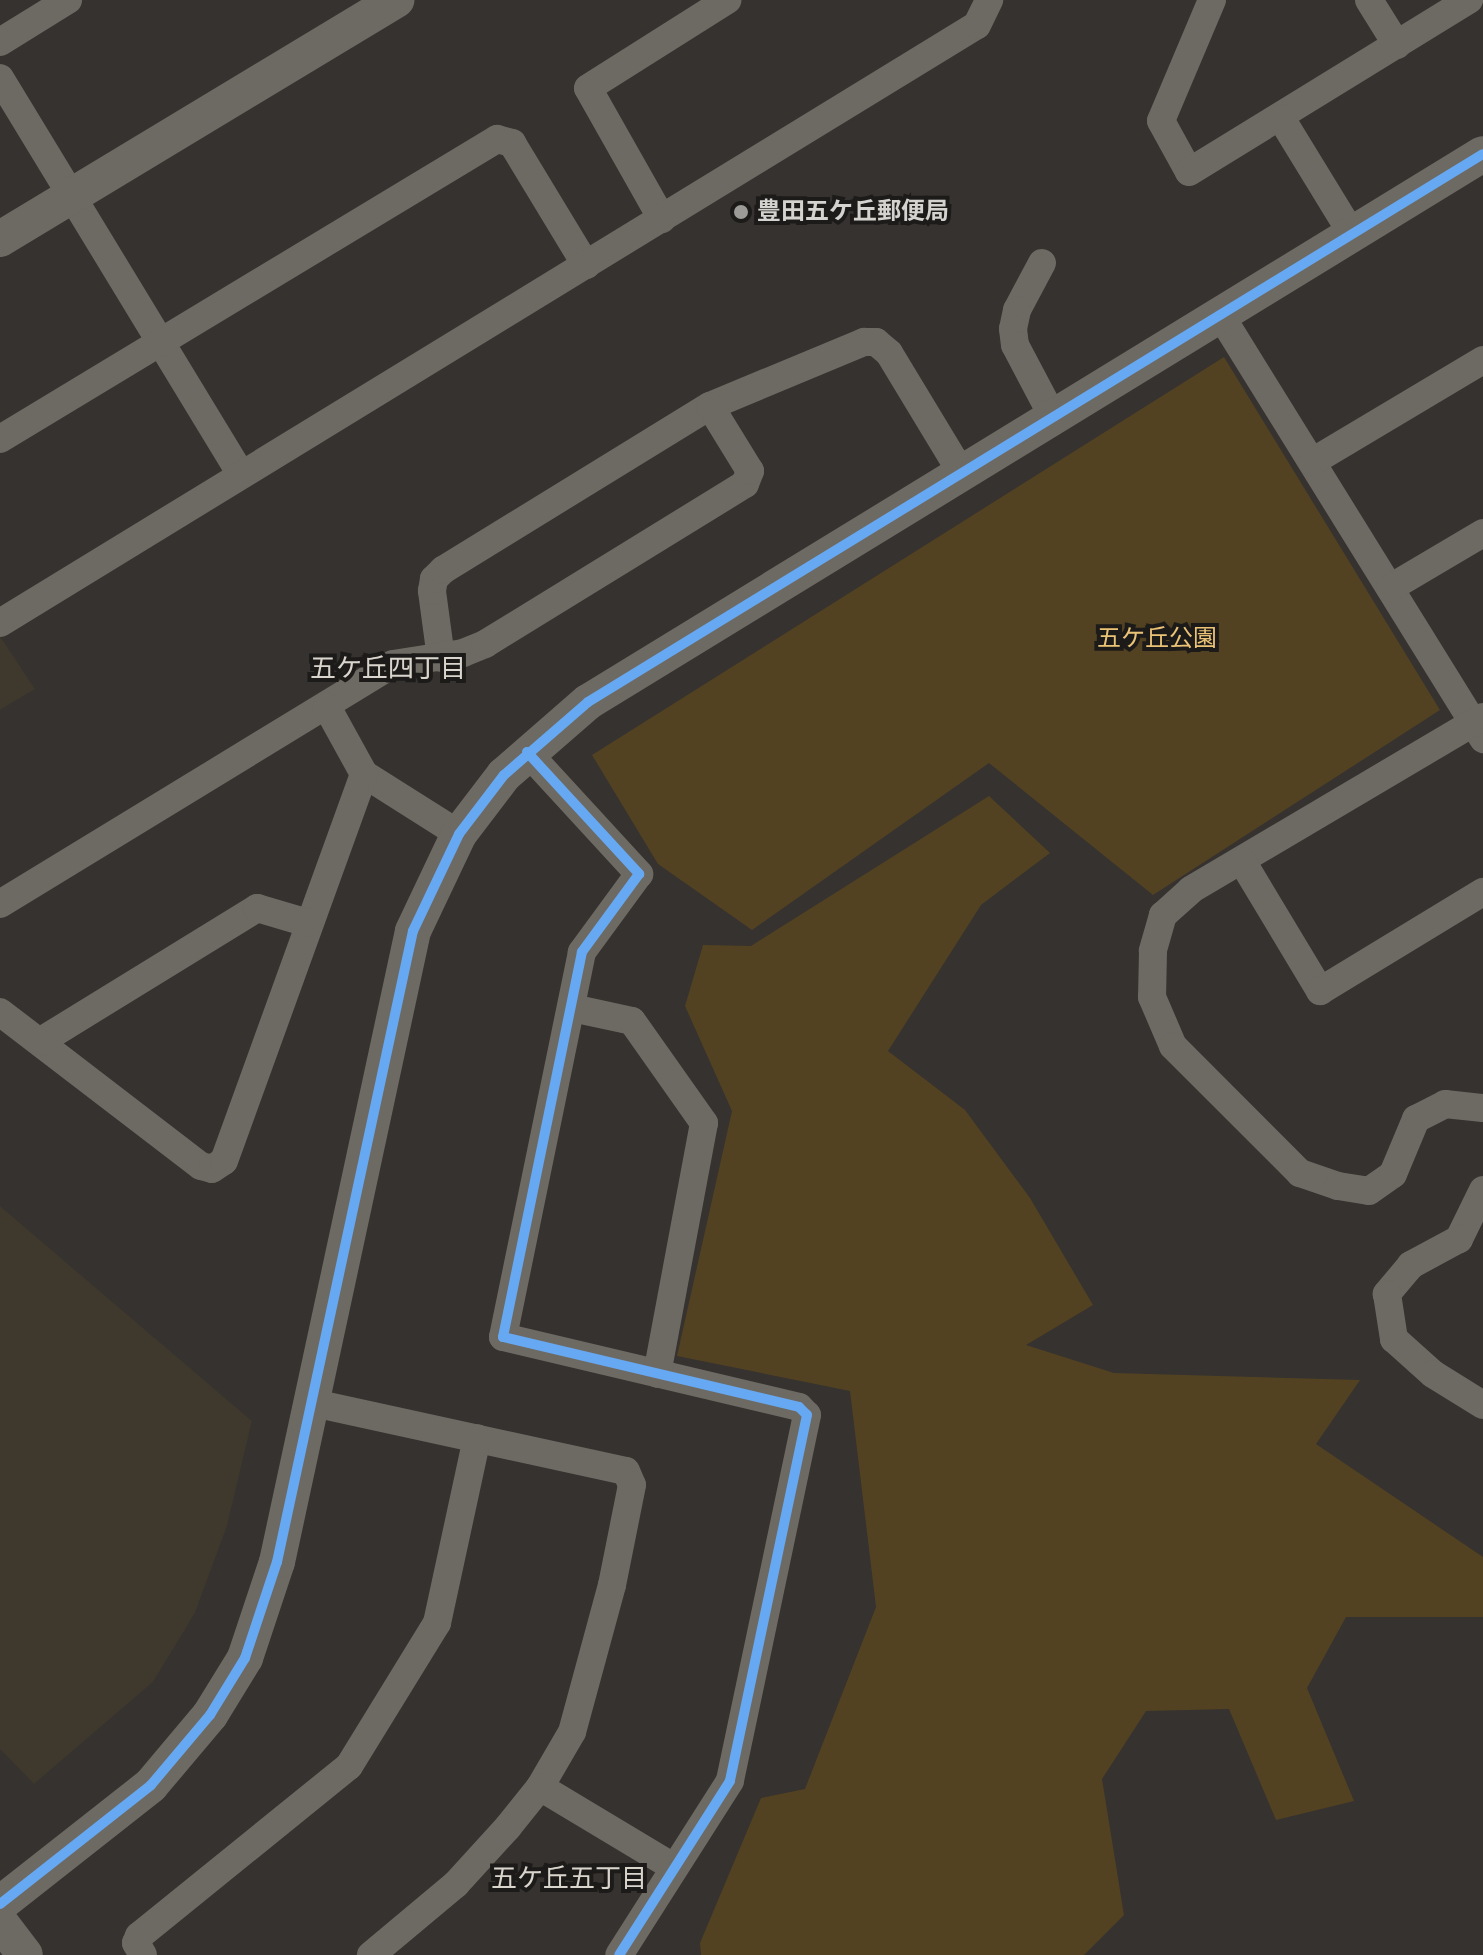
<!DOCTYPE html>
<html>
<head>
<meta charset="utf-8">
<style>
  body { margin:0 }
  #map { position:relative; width:1483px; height:1955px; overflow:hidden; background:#35322f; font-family:"Nunito Sans","Noto Sans JP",sans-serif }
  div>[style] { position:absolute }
  .built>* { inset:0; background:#3e382d }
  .green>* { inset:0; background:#524222 }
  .minor>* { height:28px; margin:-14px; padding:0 14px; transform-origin:14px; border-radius:14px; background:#6d6963 }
  .tertiary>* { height:36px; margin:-18px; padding:0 18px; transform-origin:18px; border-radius:18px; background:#6d6963 }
  .cycleway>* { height:10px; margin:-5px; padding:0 5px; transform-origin:5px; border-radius:5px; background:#66a8f1 }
  .dots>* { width:22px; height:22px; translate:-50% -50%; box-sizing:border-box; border:4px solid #1d1b19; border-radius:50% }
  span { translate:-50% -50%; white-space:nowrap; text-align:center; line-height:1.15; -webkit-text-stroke:8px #1d1b19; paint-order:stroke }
  .poi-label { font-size:24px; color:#d5d3cf; font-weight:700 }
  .left { translate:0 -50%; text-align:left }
  .park-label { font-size:24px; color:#ebc377 }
  .neighbourhood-label { font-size:26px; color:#d9d5cd }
</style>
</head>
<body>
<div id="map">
  <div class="built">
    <i style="clip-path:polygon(0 636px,35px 689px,0 710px)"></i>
    <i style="clip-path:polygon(0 1206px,252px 1421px,227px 1526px,195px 1613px,153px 1682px,34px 1784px,0 1749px)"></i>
  </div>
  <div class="green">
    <i style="clip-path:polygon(1224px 357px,1440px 710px,1153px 895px,989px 763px,752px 930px,658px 864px,592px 755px)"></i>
    <i style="clip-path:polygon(989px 796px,1050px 853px,981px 905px,888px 1051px,965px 1110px,1030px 1198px,1093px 1305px,1026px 1345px,1114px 1373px,1360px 1380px,1316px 1444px,1483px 1557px,1483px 1617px,1346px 1617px,1307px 1688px,1354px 1801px,1276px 1820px,1229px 1709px,1146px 1711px,1102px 1779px,1124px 1915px,1084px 1955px,701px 1955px,700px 1943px,761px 1798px,805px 1789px,876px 1607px,850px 1391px,677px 1356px,732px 1111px,685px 1006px,703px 945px,751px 946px)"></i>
  </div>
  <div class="minor">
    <i style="left:1212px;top:0;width:131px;rotate:112.9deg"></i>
    <i style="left:1161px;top:121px;width:58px;rotate:61.2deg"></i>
    <i style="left:1189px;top:172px;width:329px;rotate:-31.6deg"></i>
    <i style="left:1369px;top:0;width:53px;rotate:58.1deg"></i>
    <i style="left:0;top:42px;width:80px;rotate:-31.7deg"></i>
    <i style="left:0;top:78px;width:464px;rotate:58.7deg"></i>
    <i style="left:1281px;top:118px;width:136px;rotate:58.5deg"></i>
    <i style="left:662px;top:219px;width:150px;rotate:-119.5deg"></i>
    <i style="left:588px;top:88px;width:165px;rotate:-32.3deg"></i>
    <i style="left:1042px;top:263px;width:53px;rotate:118deg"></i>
    <i style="left:1017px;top:310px;width:19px;rotate:102deg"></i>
    <i style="left:1013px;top:329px;width:16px;rotate:83deg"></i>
    <i style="left:1015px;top:345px;width:81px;rotate:62.2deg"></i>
    <i style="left:1221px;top:316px;width:498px;rotate:58.2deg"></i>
    <i style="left:0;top:439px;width:581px;rotate:-31.12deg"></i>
    <i style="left:497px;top:139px;width:16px;rotate:15deg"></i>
    <i style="left:512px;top:143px;width:143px;rotate:58.8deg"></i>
    <i style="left:1312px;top:462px;width:199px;rotate:-30.8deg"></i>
    <i style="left:1390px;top:588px;width:108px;rotate:-30.6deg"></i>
    <i style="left:0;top:623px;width:1145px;rotate:-31.47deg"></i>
    <i style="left:977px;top:25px;width:28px;rotate:-64deg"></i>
    <i style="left:441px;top:658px;width:68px;rotate:-97.7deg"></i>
    <i style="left:432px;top:591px;width:12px;rotate:-81deg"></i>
    <i style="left:434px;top:579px;width:13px;rotate:-45deg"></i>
    <i style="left:443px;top:570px;width:313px;rotate:-31.6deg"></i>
    <i style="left:710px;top:406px;width:167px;rotate:-22.6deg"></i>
    <i style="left:864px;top:342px;width:12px"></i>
    <i style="left:876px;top:342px;width:17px;rotate:40deg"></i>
    <i style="left:889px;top:353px;width:139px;rotate:58.8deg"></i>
    <i style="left:1483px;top:717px;width:339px;rotate:149.4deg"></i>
    <i style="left:1191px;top:890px;width:38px;rotate:138deg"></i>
    <i style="left:1163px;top:915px;width:37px;rotate:106deg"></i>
    <i style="left:1153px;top:951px;width:46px;rotate:91.2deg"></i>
    <i style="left:1152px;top:997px;width:53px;rotate:66.8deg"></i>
    <i style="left:1173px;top:1046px;width:180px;rotate:45deg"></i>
    <i style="left:1300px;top:1173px;width:40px;rotate:18.9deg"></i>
    <i style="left:1338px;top:1186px;width:31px;rotate:9deg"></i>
    <i style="left:1369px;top:1191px;width:29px;rotate:-35deg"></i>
    <i style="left:1393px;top:1174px;width:60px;rotate:-67.3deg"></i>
    <i style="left:1416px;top:1119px;width:33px;rotate:-27deg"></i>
    <i style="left:1445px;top:1104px;width:38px;rotate:6deg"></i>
    <i style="left:527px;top:752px;width:166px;rotate:47.4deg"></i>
    <i style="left:639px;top:874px;width:97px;rotate:126.2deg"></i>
    <i style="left:582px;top:952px;width:393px;rotate:101.6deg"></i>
    <i style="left:503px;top:1337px;width:304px;rotate:13.3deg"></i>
    <i style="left:799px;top:1407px;width:11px;rotate:45deg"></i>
    <i style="left:807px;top:1415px;width:374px;rotate:101.9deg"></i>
    <i style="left:730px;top:1781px;width:206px;rotate:122.5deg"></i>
    <i style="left:364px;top:774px;width:112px;rotate:32.3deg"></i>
    <i style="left:1242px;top:861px;width:152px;rotate:59deg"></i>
    <i style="left:1320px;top:991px;width:191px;rotate:-31.3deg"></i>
    <i style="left:0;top:904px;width:460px;rotate:-31.4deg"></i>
    <i style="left:393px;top:664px;width:71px;rotate:-8.9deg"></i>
    <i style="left:463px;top:653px;width:24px;rotate:-22deg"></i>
    <i style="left:485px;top:644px;width:305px;rotate:-31.6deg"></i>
    <i style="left:745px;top:484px;width:14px;rotate:-69deg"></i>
    <i style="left:750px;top:471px;width:76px;rotate:-121.6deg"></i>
    <i style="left:572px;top:1008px;width:61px;rotate:12.2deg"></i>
    <i style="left:632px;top:1021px;width:125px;rotate:54.8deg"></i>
    <i style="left:704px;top:1123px;width:255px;rotate:100.6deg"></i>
    <i style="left:0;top:1012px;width:253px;rotate:37.5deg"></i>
    <i style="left:201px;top:1166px;width:11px;rotate:15deg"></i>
    <i style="left:212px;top:1169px;width:14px;rotate:-34deg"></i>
    <i style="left:224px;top:1161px;width:412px;rotate:-70.1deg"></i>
    <i style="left:364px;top:774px;width:77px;rotate:-118.9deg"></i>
    <i style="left:41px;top:1041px;width:254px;rotate:-31.6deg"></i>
    <i style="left:257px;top:908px;width:53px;rotate:16.4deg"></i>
    <i style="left:1483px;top:1190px;width:55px;rotate:116.1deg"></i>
    <i style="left:1459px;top:1239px;width:55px;rotate:151.6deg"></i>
    <i style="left:1411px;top:1265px;width:38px;rotate:130deg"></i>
    <i style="left:1387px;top:1294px;width:46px;rotate:81.2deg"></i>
    <i style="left:1394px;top:1339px;width:52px;rotate:41.9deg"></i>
    <i style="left:1433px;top:1374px;width:59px;rotate:31.8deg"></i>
    <i style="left:309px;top:1402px;width:324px;rotate:12.3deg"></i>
    <i style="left:626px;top:1471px;width:15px;rotate:67deg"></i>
    <i style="left:632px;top:1485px;width:102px;rotate:101.3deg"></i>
    <i style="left:612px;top:1585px;width:152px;rotate:105.2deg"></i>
    <i style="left:572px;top:1732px;width:64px;rotate:120.2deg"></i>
    <i style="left:540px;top:1787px;width:51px;rotate:128.7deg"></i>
    <i style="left:508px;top:1827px;width:77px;rotate:132.4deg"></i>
    <i style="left:456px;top:1884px;width:111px;rotate:140.1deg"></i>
    <i style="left:540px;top:1787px;width:155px;rotate:31deg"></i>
    <i style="left:143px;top:1955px;width:14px;rotate:-120deg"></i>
    <i style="left:136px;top:1943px;width:8px;rotate:-67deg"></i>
    <i style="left:139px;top:1936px;width:270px;rotate:-39deg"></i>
    <i style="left:349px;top:1766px;width:168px;rotate:-58.4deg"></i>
    <i style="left:437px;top:1623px;width:189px;rotate:-77.8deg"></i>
  </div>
  <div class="tertiary">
    <i style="left:0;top:239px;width:463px;rotate:-31.1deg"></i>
    <i style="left:0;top:1904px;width:192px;rotate:-38.2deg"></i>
    <i style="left:151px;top:1785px;width:92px;rotate:-49.9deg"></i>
    <i style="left:210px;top:1715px;width:67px;rotate:-58.4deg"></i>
    <i style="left:245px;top:1658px;width:101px;rotate:-71.6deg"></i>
    <i style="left:277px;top:1562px;width:645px;rotate:-77.84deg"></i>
    <i style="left:413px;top:931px;width:107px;rotate:-64.6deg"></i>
    <i style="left:459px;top:834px;width:74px;rotate:-52.7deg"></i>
    <i style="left:504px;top:775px;width:111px;rotate:-41deg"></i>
    <i style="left:588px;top:702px;width:1049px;rotate:-31.48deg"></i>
    <i style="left:0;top:1922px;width:41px;rotate:52.9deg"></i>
  </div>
  <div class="cycleway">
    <i style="left:527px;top:752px;width:166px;rotate:47.4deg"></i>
    <i style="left:639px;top:874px;width:97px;rotate:126.2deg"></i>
    <i style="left:582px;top:952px;width:393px;rotate:101.6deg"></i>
    <i style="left:503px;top:1337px;width:304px;rotate:13.3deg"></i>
    <i style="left:799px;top:1407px;width:11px;rotate:45deg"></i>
    <i style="left:807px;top:1415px;width:374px;rotate:101.9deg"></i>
    <i style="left:730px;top:1781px;width:206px;rotate:122.5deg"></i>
    <i style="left:0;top:1904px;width:192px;rotate:-38.2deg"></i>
    <i style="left:151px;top:1785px;width:92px;rotate:-49.9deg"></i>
    <i style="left:210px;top:1715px;width:67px;rotate:-58.4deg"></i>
    <i style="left:245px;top:1658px;width:101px;rotate:-71.6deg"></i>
    <i style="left:277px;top:1562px;width:645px;rotate:-77.84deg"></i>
    <i style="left:413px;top:931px;width:107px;rotate:-64.6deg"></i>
    <i style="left:459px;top:834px;width:74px;rotate:-52.7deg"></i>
    <i style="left:504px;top:775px;width:111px;rotate:-41deg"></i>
    <i style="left:588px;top:702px;width:1049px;rotate:-31.48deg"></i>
  </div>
  <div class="dots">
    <i style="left:741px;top:212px;background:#9d9b97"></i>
  </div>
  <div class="poi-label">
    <span class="left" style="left:757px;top:212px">豊田五ケ丘郵便局</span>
  </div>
  <div class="park-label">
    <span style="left:1157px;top:639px">五ケ丘公園</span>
  </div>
  <div class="neighbourhood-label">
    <span style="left:388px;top:669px">五ケ丘四丁目</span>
    <span style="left:569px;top:1879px">五ケ丘五丁目</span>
  </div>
</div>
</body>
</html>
